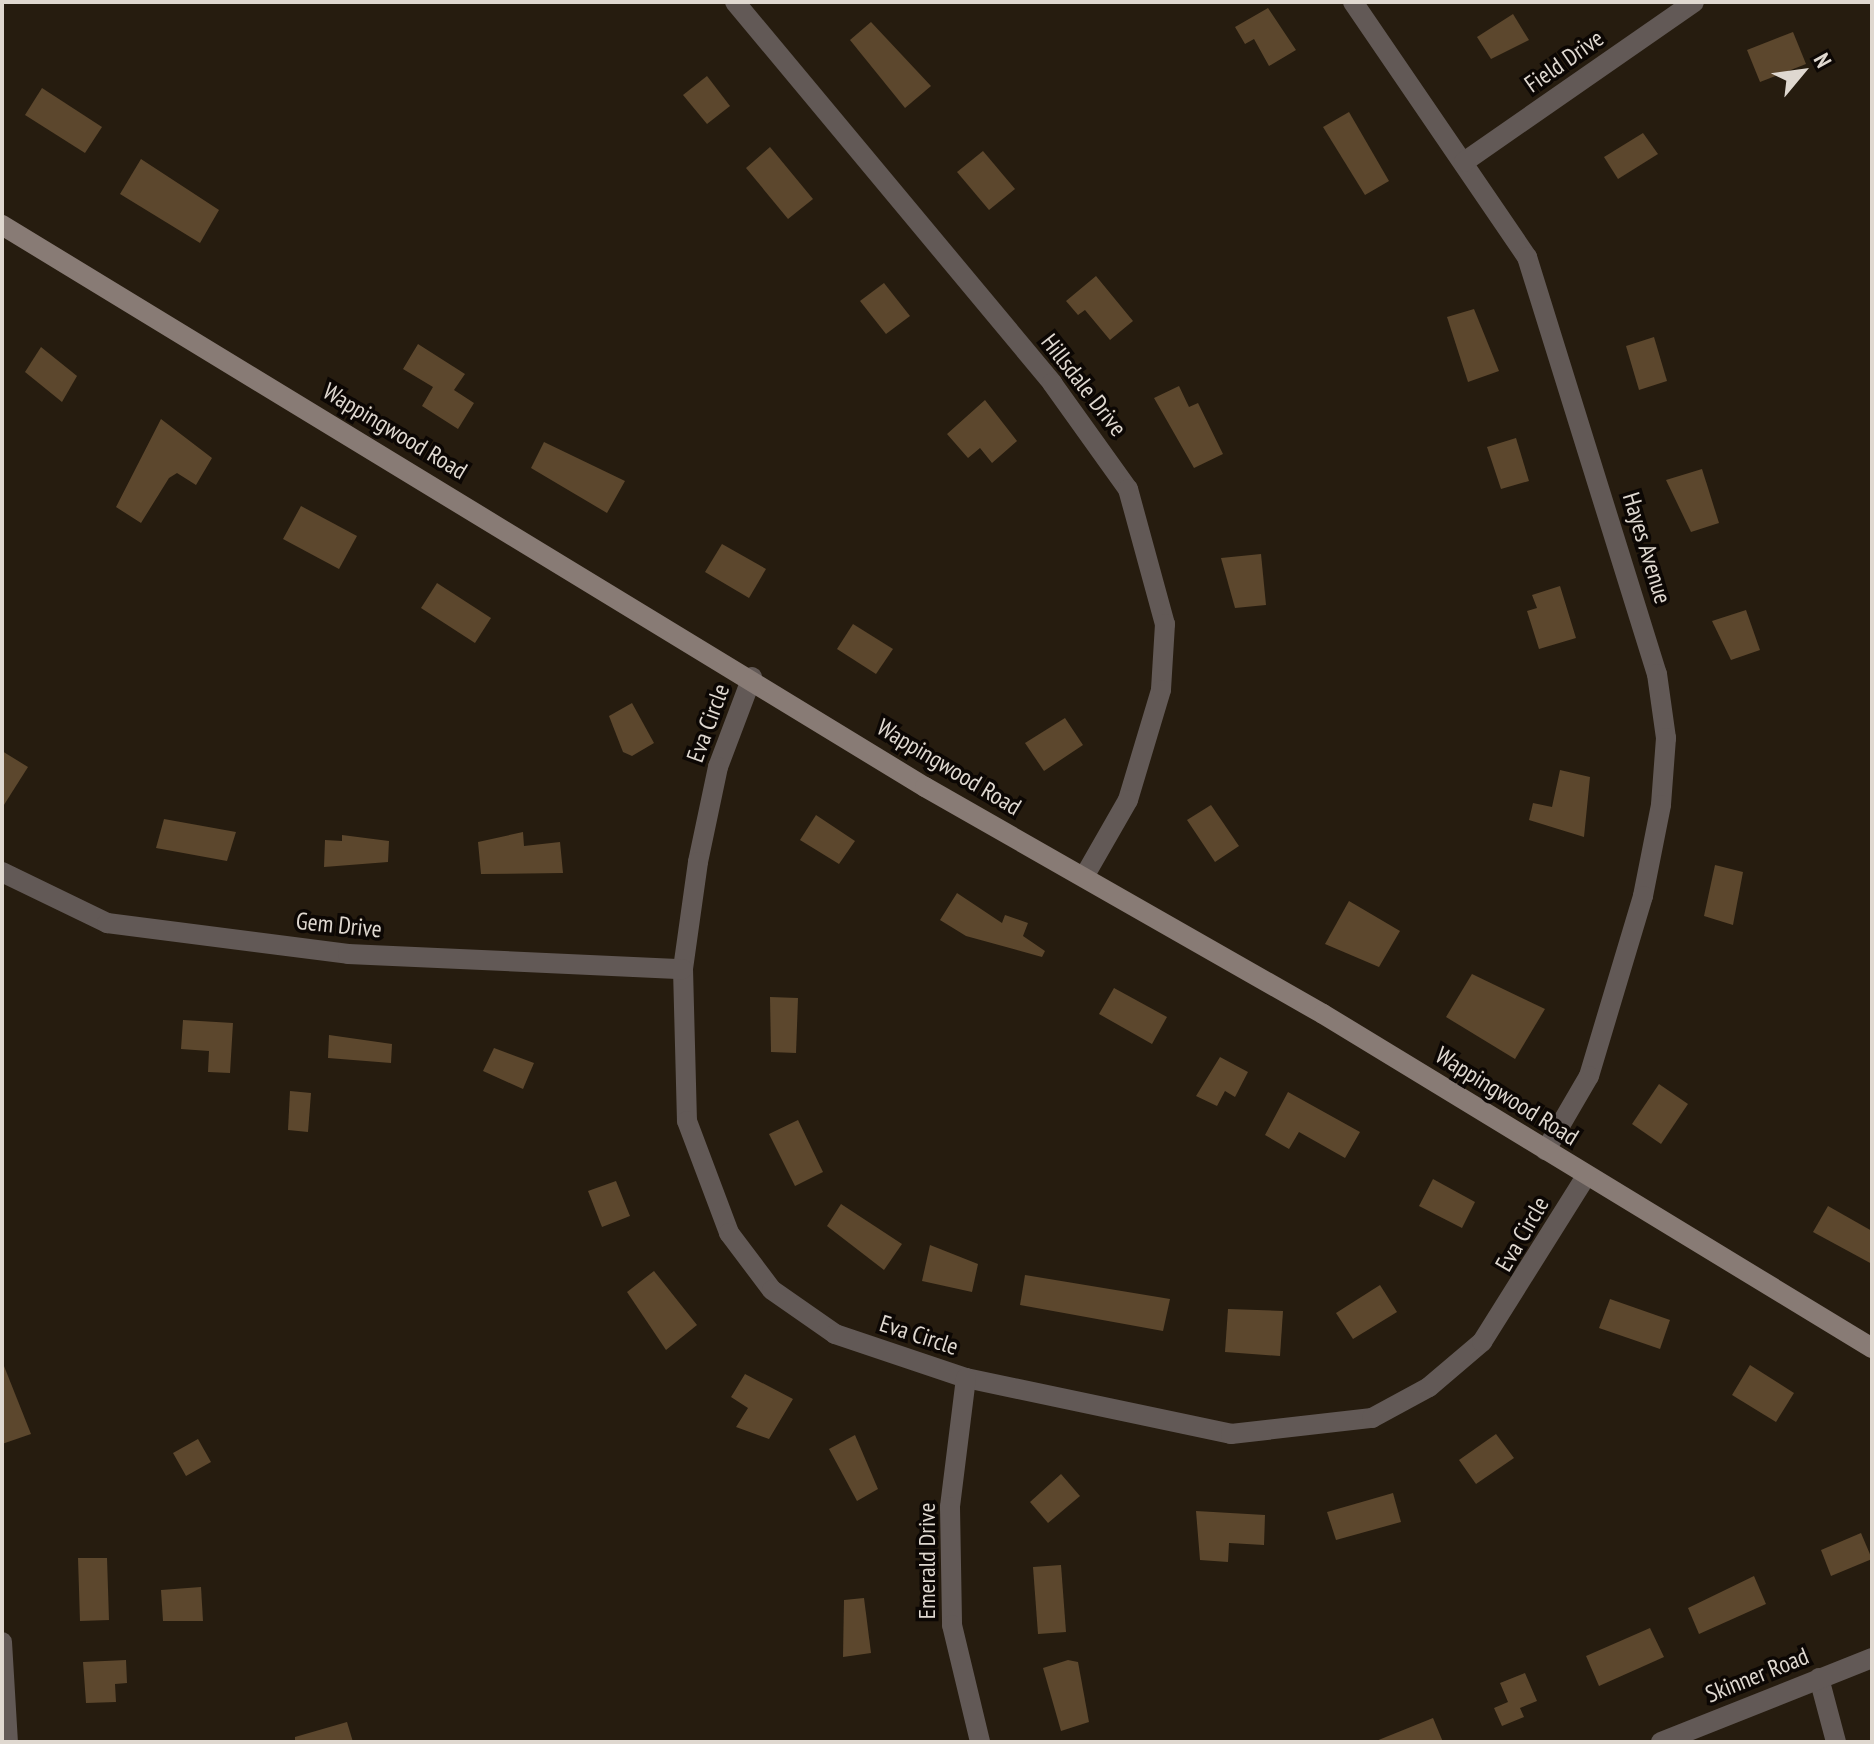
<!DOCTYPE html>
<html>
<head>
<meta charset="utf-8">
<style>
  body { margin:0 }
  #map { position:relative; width:1874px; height:1744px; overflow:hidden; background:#261c0f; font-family:"PT Sans Narrow",sans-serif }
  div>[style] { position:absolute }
  .building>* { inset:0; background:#5c472d }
  .minor>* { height:20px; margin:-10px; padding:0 10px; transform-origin:10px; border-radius:10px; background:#625956 }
  .tertiary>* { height:20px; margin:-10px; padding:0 10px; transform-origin:10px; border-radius:10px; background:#625956 }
  .secondary>* { height:20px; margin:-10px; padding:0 10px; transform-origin:10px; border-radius:10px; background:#887b75 }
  span { translate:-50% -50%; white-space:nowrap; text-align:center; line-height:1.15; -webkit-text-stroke:7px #0c0704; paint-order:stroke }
  .street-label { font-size:24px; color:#dfd8d0 }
  .frame { position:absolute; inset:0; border:4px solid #dfd8d0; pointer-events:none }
  .north { position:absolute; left:1762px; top:32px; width:80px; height:80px; -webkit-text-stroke:6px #0c0704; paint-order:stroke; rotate:61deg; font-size:22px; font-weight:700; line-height:32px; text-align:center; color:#dfd8d0 }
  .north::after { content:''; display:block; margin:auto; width:28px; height:36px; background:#dfd8d0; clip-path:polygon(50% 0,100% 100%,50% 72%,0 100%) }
</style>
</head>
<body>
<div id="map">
  <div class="building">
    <i style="clip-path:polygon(1268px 8px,1296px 50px,1269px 66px,1254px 39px,1245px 44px,1235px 27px)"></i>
    <i style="clip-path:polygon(1513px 14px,1529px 40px,1491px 59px,1477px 37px)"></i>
    <i style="clip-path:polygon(871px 22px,931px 86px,905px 108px,850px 40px)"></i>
    <i style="clip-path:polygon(1793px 32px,1806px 64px,1760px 82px,1747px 50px)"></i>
    <i style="clip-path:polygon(707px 76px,730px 106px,707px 124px,683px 95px)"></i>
    <i style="clip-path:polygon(42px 88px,102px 127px,85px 153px,25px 115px)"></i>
    <i style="clip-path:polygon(1349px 112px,1389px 181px,1365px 195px,1323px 127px)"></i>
    <i style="clip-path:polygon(1643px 133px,1658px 154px,1618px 179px,1604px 157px)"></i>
    <i style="clip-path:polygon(770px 147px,813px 199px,788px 219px,746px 168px)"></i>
    <i style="clip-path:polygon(983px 151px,1015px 189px,989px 210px,957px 172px)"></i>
    <i style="clip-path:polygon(141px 159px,219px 210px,200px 243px,120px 194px)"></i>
    <i style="clip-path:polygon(1096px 276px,1133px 321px,1110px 340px,1085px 310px,1078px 315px,1066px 301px)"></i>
    <i style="clip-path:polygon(884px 283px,910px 316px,886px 334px,860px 301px)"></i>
    <i style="clip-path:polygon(1474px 309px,1499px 371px,1468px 382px,1447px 317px)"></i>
    <i style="clip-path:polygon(1654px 337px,1667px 381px,1639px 390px,1626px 346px)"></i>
    <i style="clip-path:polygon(418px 344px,465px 374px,454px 390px,474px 403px,458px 429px,422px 406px,433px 387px,403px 369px)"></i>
    <i style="clip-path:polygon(41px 347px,77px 376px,62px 402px,25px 372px)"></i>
    <i style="clip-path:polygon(1179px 386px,1189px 407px,1198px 403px,1223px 454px,1194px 468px,1154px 398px)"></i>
    <i style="clip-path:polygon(985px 400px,1017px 441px,992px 463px,980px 448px,968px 458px,947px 434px)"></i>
    <i style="clip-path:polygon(161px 419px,212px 458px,196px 485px,177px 473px,169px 478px,141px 523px,116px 507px)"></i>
    <i style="clip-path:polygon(1516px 438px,1529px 481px,1501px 489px,1487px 447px)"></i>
    <i style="clip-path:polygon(544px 442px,625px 481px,607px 513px,531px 468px)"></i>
    <i style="clip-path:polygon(1702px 469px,1719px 523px,1691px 532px,1666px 480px)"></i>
    <i style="clip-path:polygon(301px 506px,357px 536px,339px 569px,283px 539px)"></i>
    <i style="clip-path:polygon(722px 544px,766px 569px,749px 598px,705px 572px)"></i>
    <i style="clip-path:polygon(1261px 554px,1266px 605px,1235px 608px,1221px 558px)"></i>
    <i style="clip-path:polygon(437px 583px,491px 618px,475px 643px,421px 608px)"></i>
    <i style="clip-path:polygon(1560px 586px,1576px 638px,1539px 649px,1527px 611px,1537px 608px,1532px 595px)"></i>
    <i style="clip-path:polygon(1746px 610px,1760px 650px,1731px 660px,1712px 621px)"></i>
    <i style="clip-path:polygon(853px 624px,893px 649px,876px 674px,837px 649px)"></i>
    <i style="clip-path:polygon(632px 703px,654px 743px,632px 756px,623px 752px,609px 716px)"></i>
    <i style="clip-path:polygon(1065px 718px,1083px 745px,1044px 771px,1025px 743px)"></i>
    <i style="clip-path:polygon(2px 751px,28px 767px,2px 808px)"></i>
    <i style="clip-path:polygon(1560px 770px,1590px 777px,1584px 837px,1529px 820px,1533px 803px,1552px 807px)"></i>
    <i style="clip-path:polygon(1211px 805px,1239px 846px,1215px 862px,1187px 820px)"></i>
    <i style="clip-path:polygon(816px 815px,855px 841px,839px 864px,800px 840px)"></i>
    <i style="clip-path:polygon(164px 819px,236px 832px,227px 861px,156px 848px)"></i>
    <i style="clip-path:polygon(523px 832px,524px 846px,560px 842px,563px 873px,481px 874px,478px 842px)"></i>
    <i style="clip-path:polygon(342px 835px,389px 841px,388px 862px,324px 867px,325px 840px,342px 841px)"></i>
    <i style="clip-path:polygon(1715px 865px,1743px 872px,1733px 925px,1704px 916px)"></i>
    <i style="clip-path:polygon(957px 893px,1002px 923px,1005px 915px,1028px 923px,1023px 936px,1045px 951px,1042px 957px,966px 936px,940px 920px)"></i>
    <i style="clip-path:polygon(1349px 901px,1400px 931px,1379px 967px,1325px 944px)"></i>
    <i style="clip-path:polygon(1472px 974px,1545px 1009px,1515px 1059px,1446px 1017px)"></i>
    <i style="clip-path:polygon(1114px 988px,1167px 1017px,1152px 1044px,1099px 1014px)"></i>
    <i style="clip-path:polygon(770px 997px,798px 998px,796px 1053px,771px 1052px)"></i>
    <i style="clip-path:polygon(183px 1020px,233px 1023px,230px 1073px,208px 1072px,209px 1051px,181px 1049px)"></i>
    <i style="clip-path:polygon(329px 1035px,392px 1044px,391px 1063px,328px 1058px)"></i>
    <i style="clip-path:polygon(494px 1048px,534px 1063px,523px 1089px,483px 1071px)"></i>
    <i style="clip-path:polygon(1220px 1057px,1248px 1072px,1235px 1097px,1225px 1091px,1217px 1106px,1196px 1096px)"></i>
    <i style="clip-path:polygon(1659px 1084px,1688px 1104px,1661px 1144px,1632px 1124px)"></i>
    <i style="clip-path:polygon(290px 1091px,311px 1093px,308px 1132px,288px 1130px)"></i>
    <i style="clip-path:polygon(1288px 1092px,1360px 1132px,1345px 1158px,1299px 1132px,1289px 1149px,1265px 1135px)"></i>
    <i style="clip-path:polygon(798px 1120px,823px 1172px,795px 1186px,769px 1134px)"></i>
    <i style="clip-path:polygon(1433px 1179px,1475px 1202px,1462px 1228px,1419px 1206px)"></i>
    <i style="clip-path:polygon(616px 1181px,630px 1216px,602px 1227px,588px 1191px)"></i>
    <i style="clip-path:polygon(841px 1204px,902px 1244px,884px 1270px,827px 1226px)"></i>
    <i style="clip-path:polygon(1828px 1206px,1872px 1231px,1872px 1264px,1813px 1232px)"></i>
    <i style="clip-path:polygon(930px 1245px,978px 1264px,972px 1292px,922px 1281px)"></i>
    <i style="clip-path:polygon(654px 1271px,697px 1325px,666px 1350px,627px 1292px)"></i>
    <i style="clip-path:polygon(1025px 1275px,1170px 1299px,1163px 1331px,1020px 1305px)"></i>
    <i style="clip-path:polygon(1380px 1285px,1397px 1312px,1353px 1339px,1336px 1313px)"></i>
    <i style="clip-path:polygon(1610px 1299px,1670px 1320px,1660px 1349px,1599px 1328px)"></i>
    <i style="clip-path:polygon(1228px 1309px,1283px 1311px,1280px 1356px,1225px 1352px)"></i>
    <i style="clip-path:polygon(2px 1361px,31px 1434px,2px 1444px)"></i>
    <i style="clip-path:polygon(1750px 1365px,1794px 1393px,1776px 1422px,1732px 1395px)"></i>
    <i style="clip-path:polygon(745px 1374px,793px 1399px,769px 1439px,736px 1427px,748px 1408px,731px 1397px)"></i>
    <i style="clip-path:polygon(1496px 1434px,1514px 1458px,1476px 1484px,1459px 1460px)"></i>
    <i style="clip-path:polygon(855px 1435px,878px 1489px,857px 1501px,829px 1449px)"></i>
    <i style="clip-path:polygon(198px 1439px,211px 1462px,186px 1476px,173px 1453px)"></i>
    <i style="clip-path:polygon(1061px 1474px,1080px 1496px,1048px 1523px,1030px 1502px)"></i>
    <i style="clip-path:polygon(1393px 1493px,1401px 1522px,1336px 1540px,1327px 1512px)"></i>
    <i style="clip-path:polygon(1196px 1511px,1265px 1515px,1264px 1545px,1229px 1543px,1228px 1562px,1200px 1560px)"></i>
    <i style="clip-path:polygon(1861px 1533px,1872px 1559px,1831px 1576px,1821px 1550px)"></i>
    <i style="clip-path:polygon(78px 1558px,107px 1558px,109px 1620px,80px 1621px)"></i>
    <i style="clip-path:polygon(1061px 1565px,1066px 1632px,1038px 1634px,1033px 1567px)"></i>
    <i style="clip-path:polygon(1754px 1576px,1766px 1604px,1699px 1634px,1688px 1608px)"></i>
    <i style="clip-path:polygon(201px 1587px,203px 1621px,163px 1621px,161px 1590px)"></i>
    <i style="clip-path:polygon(864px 1598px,871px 1653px,843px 1657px,844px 1600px)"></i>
    <i style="clip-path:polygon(1650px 1628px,1664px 1657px,1599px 1686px,1586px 1656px)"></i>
    <i style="clip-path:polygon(126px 1660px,127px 1683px,115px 1684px,116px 1702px,86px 1703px,83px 1662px)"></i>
    <i style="clip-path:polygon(1068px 1660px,1078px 1662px,1089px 1722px,1061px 1731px,1043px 1668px)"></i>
    <i style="clip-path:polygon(1525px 1673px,1537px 1701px,1520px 1708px,1524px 1717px,1502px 1726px,1494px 1708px,1508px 1702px,1500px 1683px)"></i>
    <i style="clip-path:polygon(1433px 1718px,1443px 1742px,1377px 1742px,1376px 1741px)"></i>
    <i style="clip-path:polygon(347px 1722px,353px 1742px,295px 1742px,295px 1737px)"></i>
  </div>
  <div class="minor">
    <i style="left:735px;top:2px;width:496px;rotate:50.2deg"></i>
    <i style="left:1052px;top:383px;width:130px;rotate:54.4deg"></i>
    <i style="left:1128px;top:489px;width:140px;rotate:74.7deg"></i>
    <i style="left:1165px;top:624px;width:66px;rotate:93.5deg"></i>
    <i style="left:1161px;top:690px;width:115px;rotate:106.7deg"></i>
    <i style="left:1128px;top:800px;width:86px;rotate:119.8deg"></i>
    <i style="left:1353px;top:2px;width:309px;rotate:55.7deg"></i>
    <i style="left:1527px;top:257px;width:437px;rotate:72.7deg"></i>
    <i style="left:1657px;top:674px;width:65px;rotate:82deg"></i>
    <i style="left:1666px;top:738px;width:67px;rotate:94.3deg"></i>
    <i style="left:1661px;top:805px;width:93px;rotate:101.2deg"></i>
    <i style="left:1643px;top:896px;width:188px;rotate:106.7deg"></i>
    <i style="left:1589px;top:1076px;width:86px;rotate:120.2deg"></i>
    <i style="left:1464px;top:162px;width:280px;rotate:-34.8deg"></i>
    <i style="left:752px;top:677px;width:96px;rotate:110.7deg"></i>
    <i style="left:718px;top:767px;width:97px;rotate:101.9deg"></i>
    <i style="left:698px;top:862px;width:108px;rotate:98deg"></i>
    <i style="left:683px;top:969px;width:152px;rotate:88.5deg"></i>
    <i style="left:687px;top:1121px;width:120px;rotate:69.4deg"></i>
    <i style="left:729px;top:1233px;width:71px;rotate:53deg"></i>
    <i style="left:772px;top:1290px;width:77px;rotate:34.9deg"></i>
    <i style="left:835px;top:1334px;width:138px;rotate:18.6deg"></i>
    <i style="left:966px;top:1378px;width:271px;rotate:11.9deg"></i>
    <i style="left:1231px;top:1434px;width:142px;rotate:-6.5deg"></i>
    <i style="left:1372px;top:1418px;width:65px;rotate:-28.5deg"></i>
    <i style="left:1429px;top:1387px;width:70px;rotate:-40.3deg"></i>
    <i style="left:1482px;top:1342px;width:196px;rotate:-57.9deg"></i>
    <i style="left:2px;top:872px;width:117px;rotate:25.9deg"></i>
    <i style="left:107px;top:923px;width:243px;rotate:7.3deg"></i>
    <i style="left:348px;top:954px;width:335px;rotate:2.6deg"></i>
    <i style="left:966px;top:1378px;width:130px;rotate:97.1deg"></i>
    <i style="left:950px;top:1507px;width:118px;rotate:89deg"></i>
    <i style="left:952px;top:1625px;width:120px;rotate:76.5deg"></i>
    <i style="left:2px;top:1642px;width:100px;rotate:86.6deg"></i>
    <i style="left:1819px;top:1678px;width:66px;rotate:75.1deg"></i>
  </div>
  <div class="tertiary">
    <i style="left:1661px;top:1742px;width:227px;rotate:-21.7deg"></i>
  </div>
  <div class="secondary">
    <i style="left:2px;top:225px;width:1081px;rotate:31.34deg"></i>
    <i style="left:925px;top:787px;width:458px;rotate:29.7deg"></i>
    <i style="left:1323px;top:1014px;width:643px;rotate:31.32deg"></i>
  </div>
  <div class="street-label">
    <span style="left:1564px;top:61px;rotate:-35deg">Field Drive</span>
    <span style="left:1084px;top:385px;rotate:52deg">Hillsdale Drive</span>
    <span style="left:395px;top:431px;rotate:31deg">Wappingwood Road</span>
    <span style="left:1647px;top:548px;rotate:73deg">Hayes Avenue</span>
    <span style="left:708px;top:723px;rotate:-70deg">Eva Circle</span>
    <span style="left:949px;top:767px;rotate:31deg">Wappingwood Road</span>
    <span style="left:339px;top:925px;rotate:6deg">Gem Drive</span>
    <span style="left:1507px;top:1096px;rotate:32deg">Wappingwood Road</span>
    <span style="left:1522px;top:1234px;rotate:-60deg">Eva Circle</span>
    <span style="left:919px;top:1335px;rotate:18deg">Eva Circle</span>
    <span style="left:927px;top:1561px;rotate:-90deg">Emerald Drive</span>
    <span style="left:1757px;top:1675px;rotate:-22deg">Skinner Road</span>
  </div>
  <div class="frame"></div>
  <div class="north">N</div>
</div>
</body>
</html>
